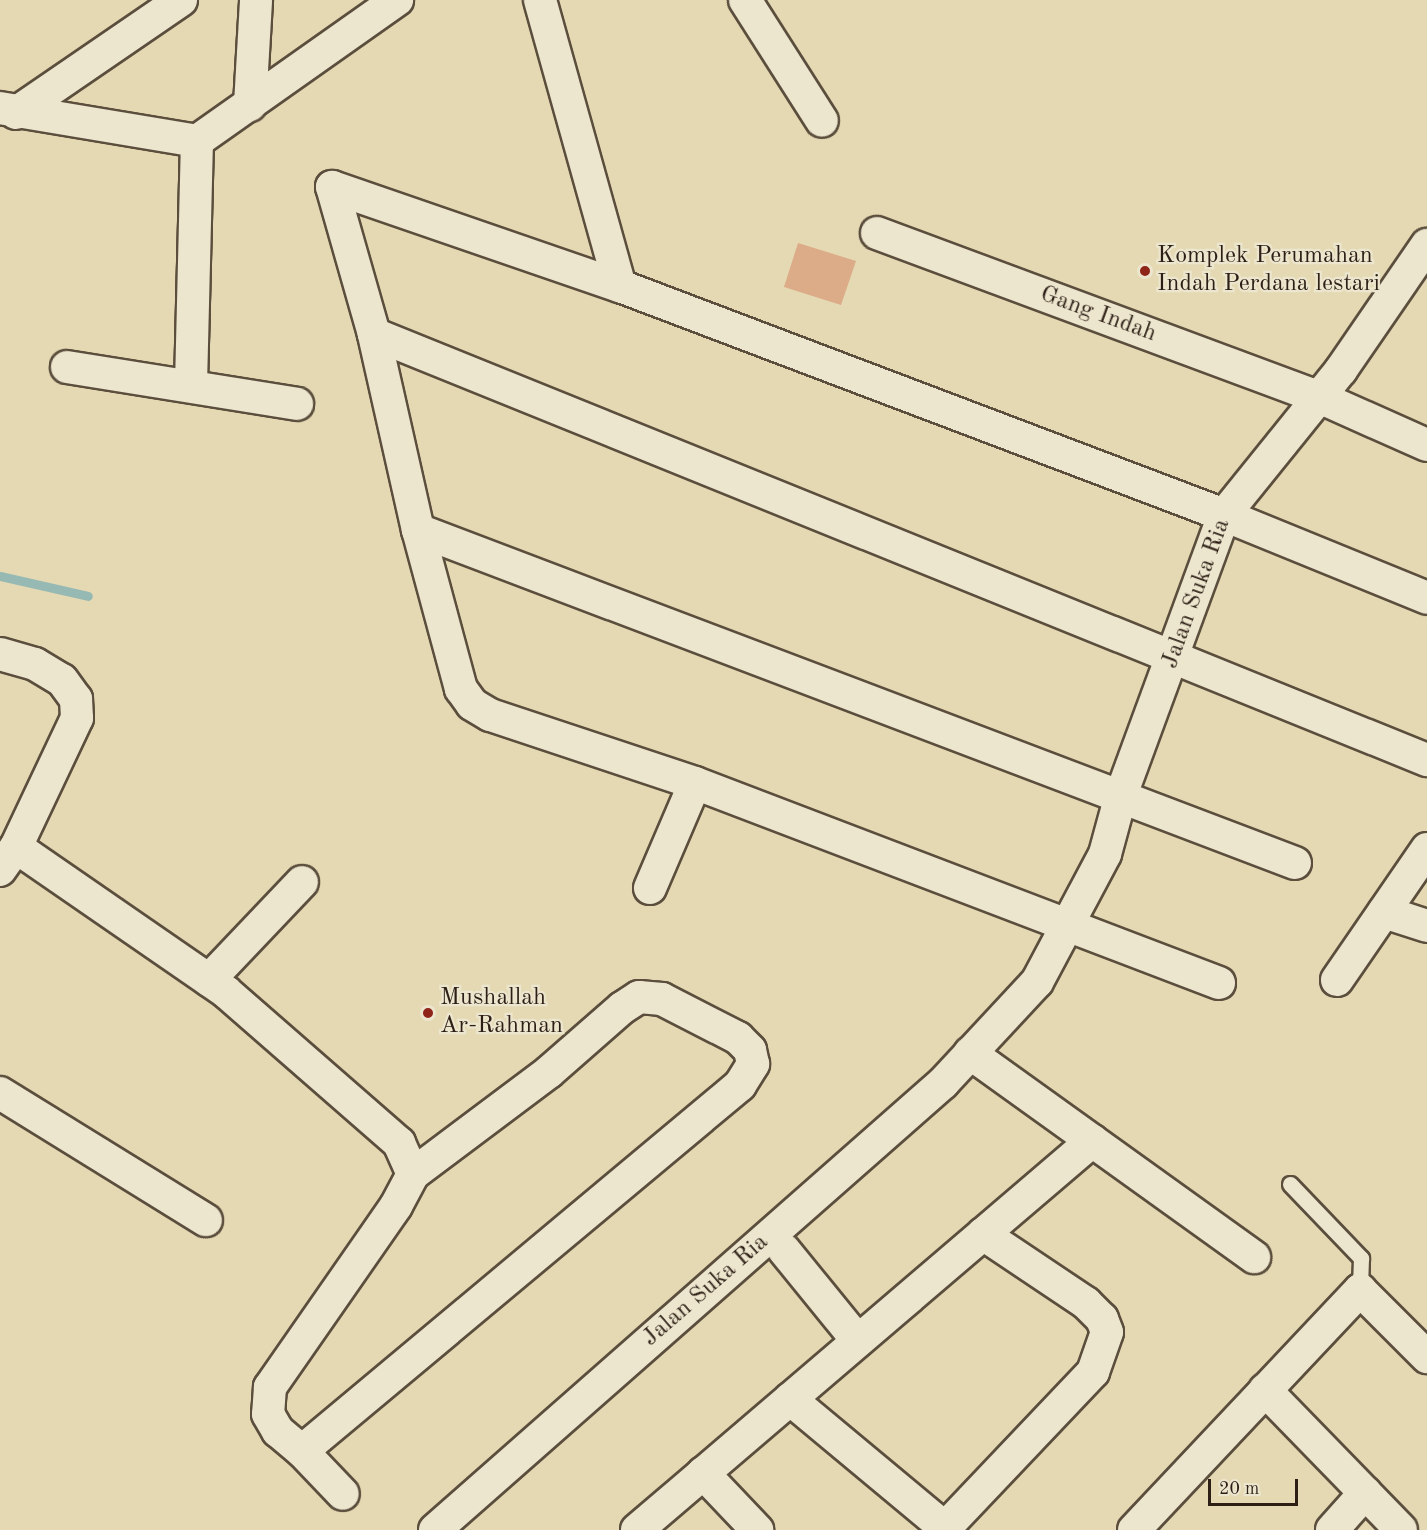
<!DOCTYPE html>
<html>
<head>
<meta charset="utf-8">
<style>
  body { margin:0 }
  #map { position:relative; width:1427px; height:1530px; overflow:hidden; background:#e4d9b3; font-family:"Old Standard TT",serif }
  div>[style] { position:absolute }
  .stream>* { height:9px; margin:-4.5px; padding:0 4.5px; transform-origin:4.5px; border-radius:4.5px; background:#97b9b4 }
  .building>* { inset:0; background:#dcab87 }
  .roads { filter:drop-shadow(2px 0 #5b4e3d) drop-shadow(-2px 0 #5b4e3d) drop-shadow(0 2px #5b4e3d) drop-shadow(0 -2px #5b4e3d) }
  .lane>* { height:15px; margin:-7.5px; padding:0 7.5px; transform-origin:7.5px; border-radius:7.5px; background:#ede6ce }
  .street>* { height:32px; margin:-16px; padding:0 16px; transform-origin:16px; border-radius:16px; background:#ede6ce }
  .dots>* { width:16px; height:16px; translate:-50% -50%; box-sizing:border-box; border:3px solid #ede6ce; border-radius:50% }
  span { translate:-50% -50%; white-space:nowrap; text-align:center; line-height:1.15; -webkit-text-stroke:4.5px #ede6ce; paint-order:stroke }
  .poi-label { font-size:24px; color:#2d1f16 }
  .left { translate:0 -50%; text-align:left }
  .street-label { font-size:24px; color:#2d1f16 }
  .scale { position:absolute; left:1208px; top:1479px; width:90px; height:27px; box-sizing:border-box; border:3px solid #2d1f16; border-top:0; padding-left:8px; font-size:18px; line-height:21px; white-space:nowrap; color:#2d1f16; -webkit-text-stroke:4px #ede6ce; paint-order:stroke }
</style>
</head>
<body>
<div id="map">
  <div class="stream">
    <i style="left:0;top:576px;width:90px;rotate:12.8deg"></i>
  </div>
  <div class="building">
    <i style="clip-path:polygon(798px 243px,856px 261px,841px 305px,784px 287px)"></i>
  </div>
  <div class="roads">
    <div class="lane">
      <i style="left:1290px;top:1184px;width:103px;rotate:46.2deg"></i>
      <i style="left:1361px;top:1258px;width:32px;rotate:92deg"></i>
    </div>
    <div class="street">
      <i style="left:540px;top:0;width:297px;rotate:74.4deg"></i>
      <i style="left:745px;top:0;width:143px;rotate:57.5deg"></i>
      <i style="left:250px;top:105px;width:105px;rotate:-86.7deg"></i>
      <i style="left:0;top:108px;width:200px;rotate:9.5deg"></i>
      <i style="left:197px;top:141px;width:245px;rotate:-35.2deg"></i>
      <i style="left:16px;top:113px;width:200px;rotate:-34.4deg"></i>
      <i style="left:877px;top:233px;width:471px;rotate:20.4deg"></i>
      <i style="left:1319px;top:397px;width:118px;rotate:24deg"></i>
      <i style="left:374px;top:334px;width:1136px;rotate:22.03deg"></i>
      <i style="left:67px;top:367px;width:233px;rotate:9.1deg"></i>
      <i style="left:191px;top:385px;width:244px;rotate:-88.6deg"></i>
      <i style="left:418px;top:530px;width:938px;rotate:20.79deg"></i>
      <i style="left:0;top:654px;width:36px;rotate:16deg"></i>
      <i style="left:35px;top:664px;width:31px;rotate:31deg"></i>
      <i style="left:62px;top:680px;width:24px;rotate:54deg"></i>
      <i style="left:76px;top:699px;width:19px;rotate:87deg"></i>
      <i style="left:77px;top:718px;width:143px;rotate:115.3deg"></i>
      <i style="left:16px;top:847px;width:28px;rotate:125deg"></i>
      <i style="left:16px;top:847px;width:255px;rotate:34.6deg"></i>
      <i style="left:226px;top:992px;width:230px;rotate:41.1deg"></i>
      <i style="left:399px;top:1143px;width:34px;rotate:66deg"></i>
      <i style="left:413px;top:1174px;width:36px;rotate:118deg"></i>
      <i style="left:396px;top:1206px;width:221px;rotate:124.8deg"></i>
      <i style="left:270px;top:1387px;width:27px;rotate:94deg"></i>
      <i style="left:268px;top:1414px;width:20px;rotate:60deg"></i>
      <i style="left:278px;top:1431px;width:31px;rotate:40deg"></i>
      <i style="left:302px;top:1451px;width:571px;rotate:-39.88deg"></i>
      <i style="left:740px;top:1085px;width:25px;rotate:-58deg"></i>
      <i style="left:753px;top:1064px;width:14px;rotate:-102deg"></i>
      <i style="left:750px;top:1050px;width:17px;rotate:-135deg"></i>
      <i style="left:738px;top:1038px;width:85px;rotate:-152.8deg"></i>
      <i style="left:662px;top:999px;width:23px;rotate:-175deg"></i>
      <i style="left:639px;top:997px;width:20px;rotate:147deg"></i>
      <i style="left:622px;top:1008px;width:97px;rotate:138.8deg"></i>
      <i style="left:549px;top:1072px;width:170px;rotate:143.1deg"></i>
      <i style="left:650px;top:888px;width:114px;rotate:-66.8deg"></i>
      <i style="left:1384px;top:912px;width:45px;rotate:18deg"></i>
      <i style="left:209px;top:980px;width:135px;rotate:-46.5deg"></i>
      <i style="left:1337px;top:980px;width:159px;rotate:-55.5deg"></i>
      <i style="left:1219px;top:983px;width:561px;rotate:-159.11deg"></i>
      <i style="left:695px;top:783px;width:216px;rotate:-161.6deg"></i>
      <i style="left:490px;top:715px;width:21px;rotate:-149deg"></i>
      <i style="left:472px;top:704px;width:19px;rotate:-126deg"></i>
      <i style="left:461px;top:689px;width:165px;rotate:-105.1deg"></i>
      <i style="left:418px;top:530px;width:201px;rotate:-102.7deg"></i>
      <i style="left:374px;top:334px;width:153px;rotate:-105.9deg"></i>
      <i style="left:332px;top:187px;width:305px;rotate:19deg"></i>
      <i style="left:620px;top:286px;width:646px;rotate:20.76deg"></i>
      <i style="left:1224px;top:515px;width:219px;rotate:22.2deg"></i>
      <i style="left:970px;top:1053px;width:350px;rotate:35.7deg"></i>
      <i style="left:0;top:1093px;width:242px;rotate:31.7deg"></i>
      <i style="left:784px;top:1250px;width:117px;rotate:50.9deg"></i>
      <i style="left:1265px;top:1390px;width:195px;rotate:45.8deg"></i>
      <i style="left:790px;top:1399px;width:204px;rotate:39.8deg"></i>
      <i style="left:302px;top:1451px;width:59px;rotate:46.4deg"></i>
      <i style="left:703px;top:1473px;width:79px;rotate:46.5deg"></i>
      <i style="left:945px;top:1528px;width:215px;rotate:-46.5deg"></i>
      <i style="left:1093px;top:1372px;width:42px;rotate:-70.7deg"></i>
      <i style="left:1107px;top:1332px;width:14px;rotate:-111deg"></i>
      <i style="left:1102px;top:1319px;width:23px;rotate:-135deg"></i>
      <i style="left:1086px;top:1303px;width:124px;rotate:-146.2deg"></i>
      <i style="left:435px;top:1530px;width:677px;rotate:-41.35deg"></i>
      <i style="left:943px;top:1083px;width:138px;rotate:-47.1deg"></i>
      <i style="left:1037px;top:982px;width:145px;rotate:-62deg"></i>
      <i style="left:1105px;top:854px;width:61px;rotate:-74.8deg"></i>
      <i style="left:1121px;top:795px;width:298px;rotate:-69.8deg"></i>
      <i style="left:1224px;top:515px;width:186px;rotate:-51.1deg"></i>
      <i style="left:1341px;top:370px;width:152px;rotate:-55.5deg"></i>
      <i style="left:637px;top:1530px;width:599px;rotate:-40.53deg"></i>
      <i style="left:1134px;top:1530px;width:330px;rotate:-46.7deg"></i>
      <i style="left:1360px;top:1290px;width:95px;rotate:45deg"></i>
      <i style="left:1332px;top:1530px;width:50px;rotate:-48.3deg"></i>
    </div>
  </div>
  <div class="dots">
    <i style="left:1145px;top:271px;background:#8f2418"></i>
    <i style="left:428px;top:1013px;background:#8f2418"></i>
  </div>
  <div class="poi-label">
    <span class="left" style="left:1157px;top:271px">Komplek Perumahan<br>Indah Perdana lestari</span>
    <span class="left" style="left:440px;top:1013px">Mushallah<br>Ar-Rahman</span>
  </div>
  <div class="street-label">
    <span style="left:1098px;top:315px;rotate:20deg">Gang Indah</span>
    <span style="left:1197px;top:594px;rotate:-70deg">Jalan Suka Ria</span>
    <span style="left:706px;top:1291px;rotate:-41deg">Jalan Suka Ria</span>
  </div>
  <div class="scale">20 m</div>
</div>
</body>
</html>
